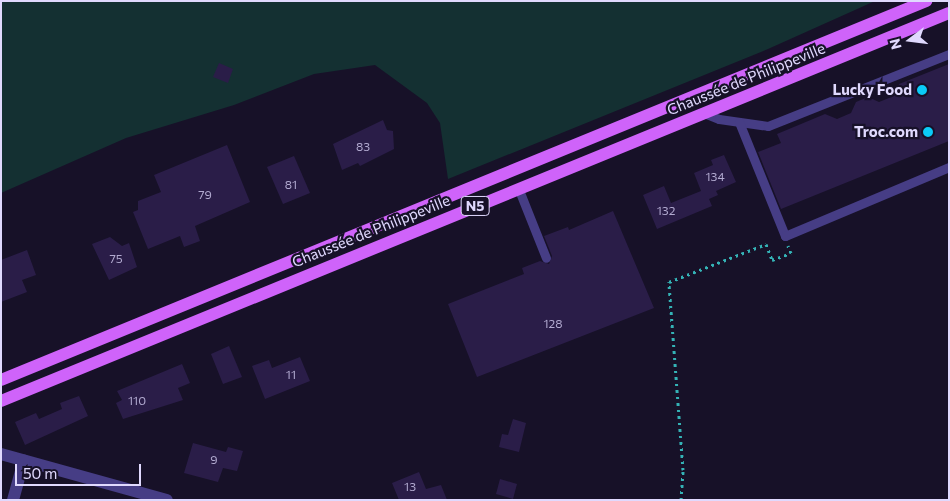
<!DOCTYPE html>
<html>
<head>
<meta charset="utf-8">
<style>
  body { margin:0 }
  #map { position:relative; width:950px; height:501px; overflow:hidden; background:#171128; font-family:Commissioner,sans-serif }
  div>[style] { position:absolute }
  .green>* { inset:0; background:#143032 }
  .building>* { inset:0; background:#2a1d48 }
  .path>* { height:3px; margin-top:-1.5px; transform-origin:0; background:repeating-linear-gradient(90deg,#34b3b6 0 2.5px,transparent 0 6.5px) }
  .service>* { height:9px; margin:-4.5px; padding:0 4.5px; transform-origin:4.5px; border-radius:4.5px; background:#463d85 }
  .minor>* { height:12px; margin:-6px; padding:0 6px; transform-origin:6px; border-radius:6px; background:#463d85 }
  .primary>* { height:12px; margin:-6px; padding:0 6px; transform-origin:6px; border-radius:6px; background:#cf63fa }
  .dots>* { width:14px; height:14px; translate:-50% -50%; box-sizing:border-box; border:2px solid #171128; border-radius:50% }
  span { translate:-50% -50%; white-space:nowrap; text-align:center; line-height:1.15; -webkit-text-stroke:4.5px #171128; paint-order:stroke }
  .number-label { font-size:12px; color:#b2aad0 }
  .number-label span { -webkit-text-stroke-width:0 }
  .shield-label span { padding:1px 4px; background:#171128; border:1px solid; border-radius:4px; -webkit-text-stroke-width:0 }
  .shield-label { font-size:14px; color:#e0d9fe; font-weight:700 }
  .street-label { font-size:15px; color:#e0d9fe }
  .poi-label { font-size:15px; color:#e0d9fe; font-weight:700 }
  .right { translate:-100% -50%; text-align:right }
  .frame { position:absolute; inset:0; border:2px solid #e0d9fe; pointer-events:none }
  .north { position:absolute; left:885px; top:15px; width:50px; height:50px; -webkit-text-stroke:4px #171128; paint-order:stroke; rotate:255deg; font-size:14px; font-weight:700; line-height:20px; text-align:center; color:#e0d9fe }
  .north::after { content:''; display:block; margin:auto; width:18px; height:22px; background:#e0d9fe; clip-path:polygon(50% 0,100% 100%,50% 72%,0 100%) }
  .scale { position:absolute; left:15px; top:464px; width:126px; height:22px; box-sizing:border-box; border:2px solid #e0d9fe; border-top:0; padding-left:6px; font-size:15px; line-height:18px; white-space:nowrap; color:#e0d9fe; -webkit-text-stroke:4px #171128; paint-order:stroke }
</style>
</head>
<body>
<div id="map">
  <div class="green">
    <i style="clip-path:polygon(1px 1px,748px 2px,875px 1px,768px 49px,448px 179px,440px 123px,427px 103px,375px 65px,314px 74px,234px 105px,126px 138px,1px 193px)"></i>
  </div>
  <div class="building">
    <i style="clip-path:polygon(219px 63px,233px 69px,228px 83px,213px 77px)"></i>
    <i style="clip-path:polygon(949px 64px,949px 141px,781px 209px,758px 152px,781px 143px,777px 134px,825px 114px,837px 119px,851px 113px,856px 102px,868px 97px,879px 102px,894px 96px,899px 84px)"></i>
    <i style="clip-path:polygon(383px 120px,387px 130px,393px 131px,394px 149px,360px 166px,358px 163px,342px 170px,333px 144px)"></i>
    <i style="clip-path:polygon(227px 145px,250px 202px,195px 226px,200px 241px,184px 247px,180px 236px,148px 249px,133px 212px,138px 210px,138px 201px,161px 192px,154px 175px)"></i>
    <i style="clip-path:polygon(724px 155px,736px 182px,716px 191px,718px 195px,709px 199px,712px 206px,657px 229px,643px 195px,664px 186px,671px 203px,701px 191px,694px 173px,713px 165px,711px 160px)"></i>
    <i style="clip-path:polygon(294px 156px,310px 193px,283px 204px,267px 167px)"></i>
    <i style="clip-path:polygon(613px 211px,654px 308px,477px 377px,448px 304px,524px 274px,522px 268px,540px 261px,549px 264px,552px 256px,544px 236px,568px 227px,569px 230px)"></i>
    <i style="clip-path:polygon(110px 237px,122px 246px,129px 243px,137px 267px,109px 280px,92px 244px)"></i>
    <i style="clip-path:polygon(27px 250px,36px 275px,22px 280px,27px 292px,1px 302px,1px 260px)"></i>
    <i style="clip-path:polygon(229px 346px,242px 377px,223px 384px,211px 354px)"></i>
    <i style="clip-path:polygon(300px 357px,310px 381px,265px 399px,252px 366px,269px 360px,272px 368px)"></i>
    <i style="clip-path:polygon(182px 364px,190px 383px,178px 388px,183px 400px,123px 419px,116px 403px,122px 400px,117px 391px)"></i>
    <i style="clip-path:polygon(79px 396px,88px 416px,25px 445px,15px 422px,36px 413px,39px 419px,62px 409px,60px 403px)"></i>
    <i style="clip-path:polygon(513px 419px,526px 423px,519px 452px,499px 447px,502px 434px,508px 435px)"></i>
    <i style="clip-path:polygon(193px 443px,226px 452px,228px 447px,243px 451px,237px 471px,223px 468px,218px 482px,184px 473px)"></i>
    <i style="clip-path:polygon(419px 472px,426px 489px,441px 485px,447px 500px,399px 500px,392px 483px)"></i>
    <i style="clip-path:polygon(500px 479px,517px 484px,513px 499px,496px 494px)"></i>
  </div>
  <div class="path">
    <i style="left:681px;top:500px;width:30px;rotate:-86deg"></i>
    <i style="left:683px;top:470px;width:189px;rotate:-94.3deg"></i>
    <i style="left:669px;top:282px;width:104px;rotate:-21.4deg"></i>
    <i style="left:766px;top:244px;width:17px;rotate:69deg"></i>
    <i style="left:772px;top:260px;width:20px;rotate:-20deg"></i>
    <i style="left:791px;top:253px;width:8px;rotate:-113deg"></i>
  </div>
  <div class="service">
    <i style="left:704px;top:113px;width:16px;rotate:22deg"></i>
    <i style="left:719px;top:119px;width:49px;rotate:8.1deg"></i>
    <i style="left:768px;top:126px;width:195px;rotate:-21.7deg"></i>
    <i style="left:739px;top:122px;width:123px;rotate:68deg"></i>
    <i style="left:785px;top:236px;width:178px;rotate:-22.8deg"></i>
    <i style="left:519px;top:190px;width:73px;rotate:68.3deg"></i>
  </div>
  <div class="minor">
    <i style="left:1px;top:454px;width:172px;rotate:15.5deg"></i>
    <i style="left:13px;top:500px;width:41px;rotate:-74.6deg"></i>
  </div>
  <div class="primary">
    <i style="left:1px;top:380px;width:1000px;rotate:-22.28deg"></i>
    <i style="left:1px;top:401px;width:1024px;rotate:-22.26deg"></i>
  </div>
  <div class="dots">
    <i style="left:922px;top:90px;background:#0bcbf7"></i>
    <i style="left:928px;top:132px;background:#0bcbf7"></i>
  </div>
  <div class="number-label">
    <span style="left:363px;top:147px">83</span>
    <span style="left:715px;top:177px">134</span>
    <span style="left:291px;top:185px">81</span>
    <span style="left:205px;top:195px">79</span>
    <span style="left:666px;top:211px">132</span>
    <span style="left:116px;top:259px">75</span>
    <span style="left:553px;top:324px">128</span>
    <span style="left:291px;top:375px">11</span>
    <span style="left:137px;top:401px">110</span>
    <span style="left:214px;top:460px">9</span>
    <span style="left:410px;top:487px">13</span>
  </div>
  <div class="shield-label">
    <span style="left:475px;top:206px">N5</span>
  </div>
  <div class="street-label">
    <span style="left:746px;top:79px;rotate:-22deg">Chaussée de Philippeville</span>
    <span style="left:371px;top:231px;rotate:-22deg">Chaussée de Philippeville</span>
  </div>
  <div class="poi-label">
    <span class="right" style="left:912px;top:90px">Lucky Food</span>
    <span class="right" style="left:918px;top:132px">Troc.com</span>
  </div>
  <div class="frame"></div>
  <div class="north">N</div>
  <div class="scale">50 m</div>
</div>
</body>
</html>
